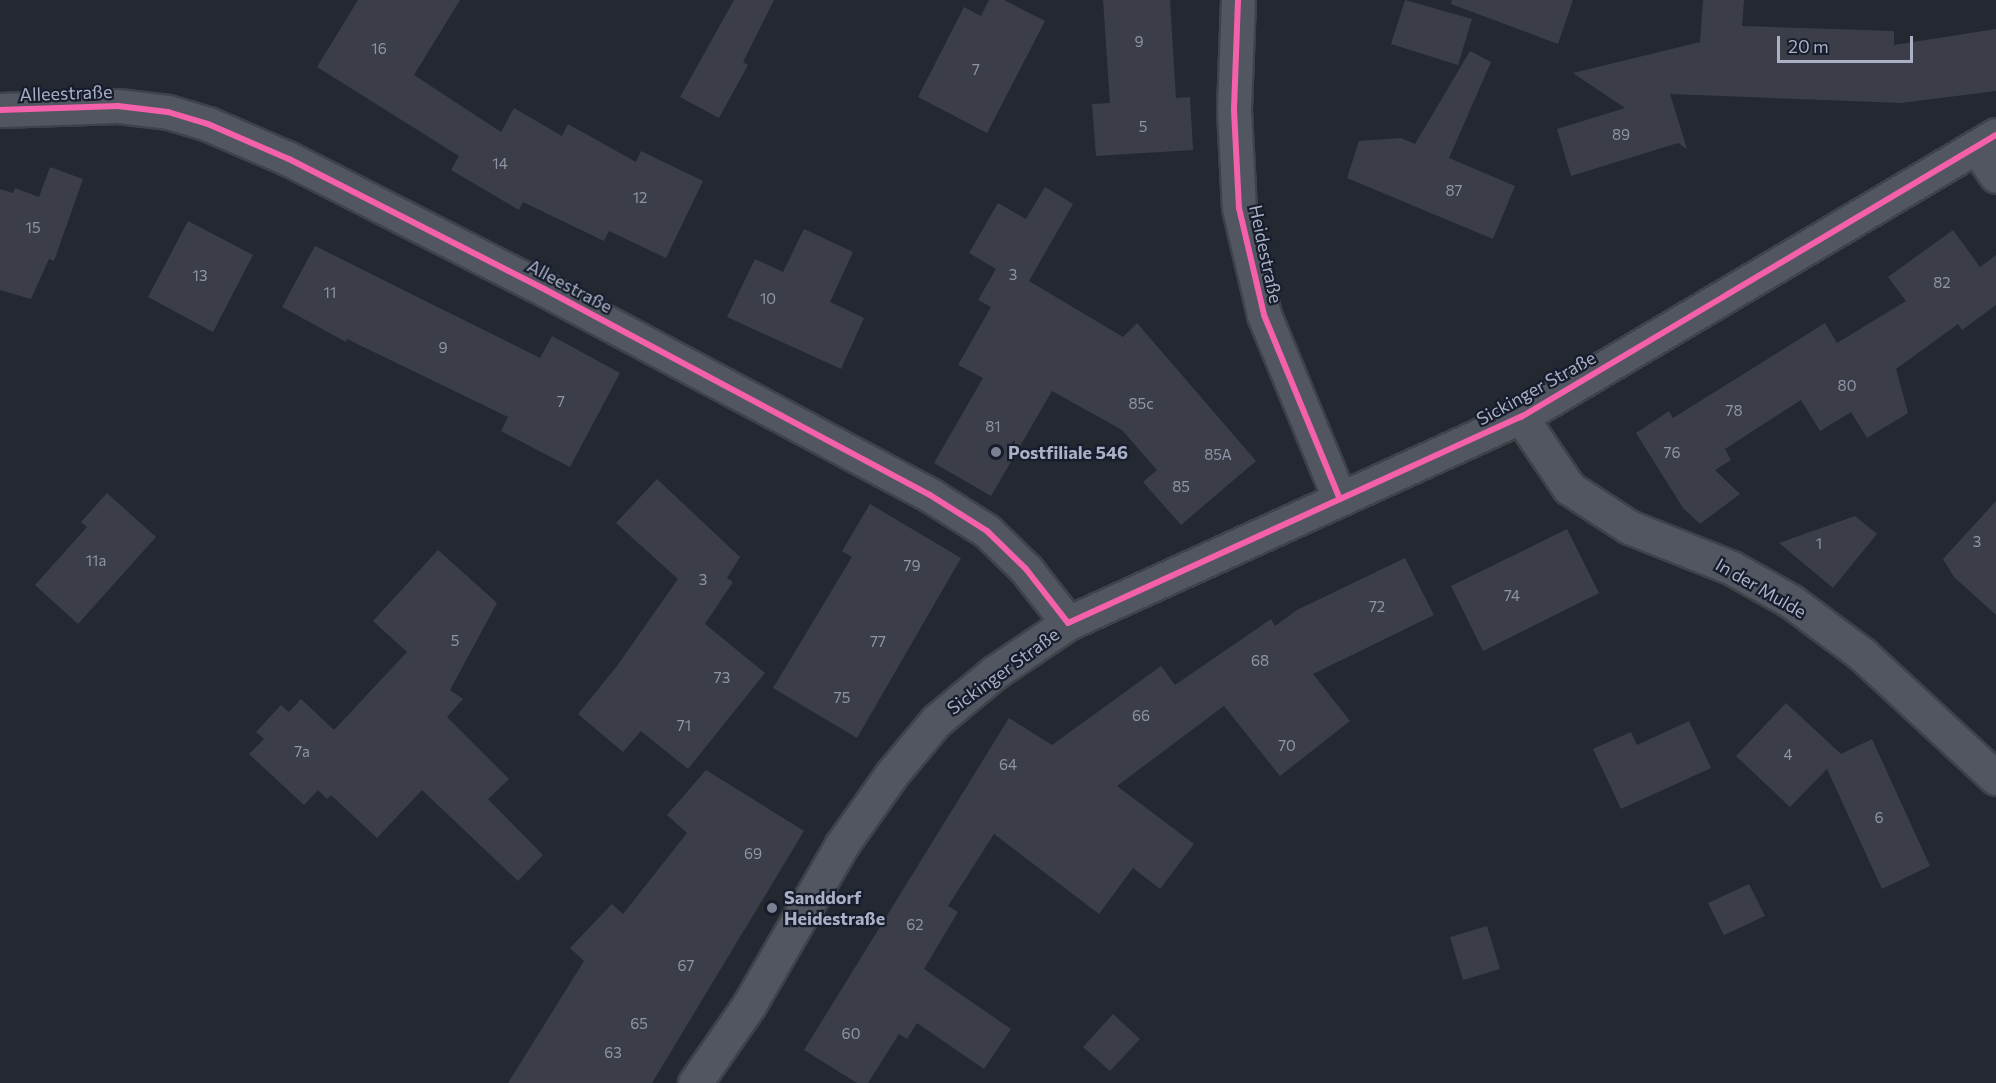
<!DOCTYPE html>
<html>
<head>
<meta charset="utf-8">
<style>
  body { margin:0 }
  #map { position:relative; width:1996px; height:1083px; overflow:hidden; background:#242831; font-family:Commissioner,sans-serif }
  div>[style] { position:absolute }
  .building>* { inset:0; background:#3b3e48 }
  .roads { filter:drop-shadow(2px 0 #40424a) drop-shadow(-2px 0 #40424a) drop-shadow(0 2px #40424a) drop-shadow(0 -2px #40424a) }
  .minor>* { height:33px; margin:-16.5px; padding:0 16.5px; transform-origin:16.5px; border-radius:16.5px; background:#525660 }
  .cycleway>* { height:6px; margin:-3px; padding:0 3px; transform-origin:3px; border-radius:3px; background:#f560ab }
  .dots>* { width:16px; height:16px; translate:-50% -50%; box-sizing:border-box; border:3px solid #171d2c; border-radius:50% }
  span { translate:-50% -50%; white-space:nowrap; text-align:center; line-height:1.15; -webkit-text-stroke:4.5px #171d2c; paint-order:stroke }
  .number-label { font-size:15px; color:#8f94a6 }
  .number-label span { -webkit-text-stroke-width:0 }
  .street-label { font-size:18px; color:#abb1c5 }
  .poi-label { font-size:18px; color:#abb1c5; font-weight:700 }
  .left { translate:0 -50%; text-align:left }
  .scale { position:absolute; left:1777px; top:36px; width:136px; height:27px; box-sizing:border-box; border:3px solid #abb1c5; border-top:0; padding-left:8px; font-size:18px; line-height:21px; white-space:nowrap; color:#abb1c5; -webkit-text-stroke:4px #171d2c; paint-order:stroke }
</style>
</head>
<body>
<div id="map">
  <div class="building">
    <i style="clip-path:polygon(358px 0,460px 0,414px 75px,501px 132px,514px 108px,562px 136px,568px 124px,636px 162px,641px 151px,703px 181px,666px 258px,609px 231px,604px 241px,523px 202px,519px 210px,451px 170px,459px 156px,317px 67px)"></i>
    <i style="clip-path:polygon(734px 0,774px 0,743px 62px,748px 65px,719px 118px,680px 97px)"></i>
    <i style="clip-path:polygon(989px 0,1004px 0,1045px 21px,987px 133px,918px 97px,964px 7px,981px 16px)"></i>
    <i style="clip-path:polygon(1103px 0,1170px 0,1176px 98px,1190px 97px,1193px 150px,1096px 156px,1092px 104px,1110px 103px)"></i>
    <i style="clip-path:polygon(1405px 0,1472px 19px,1458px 65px,1391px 44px)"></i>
    <i style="clip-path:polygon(1452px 0,1573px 0,1558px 44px,1451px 4px)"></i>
    <i style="clip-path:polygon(1703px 0,1744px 0,1742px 26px,1894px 31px,1894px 45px,1996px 29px,1996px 91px,1901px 103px,1670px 94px,1687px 149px,1678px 143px,1571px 176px,1557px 129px,1625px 108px,1573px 73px,1700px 42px)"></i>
    <i style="clip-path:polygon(1470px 51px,1491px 62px,1449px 158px,1515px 186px,1493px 239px,1347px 178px,1359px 141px,1401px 138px,1415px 144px)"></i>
    <i style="clip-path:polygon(50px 167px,83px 179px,54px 261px,49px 259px,31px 299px,0 290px,0 189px,13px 193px,15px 188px,39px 197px)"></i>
    <i style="clip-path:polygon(1045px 187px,1073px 204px,1029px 281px,1123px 337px,1137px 323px,1256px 461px,1181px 525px,1143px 482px,1157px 470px,1122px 430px,1052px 391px,991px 496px,934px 463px,983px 378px,958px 365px,991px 307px,978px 300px,996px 269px,969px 253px,998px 203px,1026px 219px)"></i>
    <i style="clip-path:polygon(188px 221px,253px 255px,213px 332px,148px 297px)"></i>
    <i style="clip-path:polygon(804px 229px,853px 252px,830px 302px,864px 318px,841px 369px,727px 317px,755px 259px,783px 272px)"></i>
    <i style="clip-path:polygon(1953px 230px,1980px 267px,1996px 255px,1996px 305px,1962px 330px,1958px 324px,1896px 369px,1908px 413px,1867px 438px,1851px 412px,1820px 431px,1801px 400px,1725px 449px,1731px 460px,1715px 470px,1740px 494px,1700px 524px,1683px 508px,1636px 433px,1669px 411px,1673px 418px,1825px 323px,1837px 343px,1906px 301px,1888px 277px)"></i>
    <i style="clip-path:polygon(315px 246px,540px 358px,552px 336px,620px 373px,570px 467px,501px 431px,508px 417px,347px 339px,346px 342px,282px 307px)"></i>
    <i style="clip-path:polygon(657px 479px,740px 557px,727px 578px,733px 582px,705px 624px,765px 673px,688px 769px,641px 731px,623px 752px,578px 714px,617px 666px,678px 579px,616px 523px)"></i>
    <i style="clip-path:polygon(107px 493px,156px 537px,78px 624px,35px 585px,87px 527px,81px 522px)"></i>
    <i style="clip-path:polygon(1996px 501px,1996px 615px,1954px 577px,1943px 559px)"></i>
    <i style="clip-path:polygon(870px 504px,961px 558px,857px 738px,773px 688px,852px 557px,842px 551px)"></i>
    <i style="clip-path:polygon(1855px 516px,1877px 534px,1833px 588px,1779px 543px)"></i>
    <i style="clip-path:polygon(1567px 529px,1599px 593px,1483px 651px,1451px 586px)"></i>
    <i style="clip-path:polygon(438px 550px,497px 603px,450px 690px,463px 699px,447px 717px,509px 779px,488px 799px,543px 855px,518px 881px,422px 790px,377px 838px,331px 795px,327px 799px,318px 790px,304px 805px,249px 754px,264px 739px,256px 732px,281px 705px,289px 712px,301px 699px,334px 730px,407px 652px,373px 621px)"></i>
    <i style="clip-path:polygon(1405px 558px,1434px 615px,1313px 674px,1350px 721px,1280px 776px,1224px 706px,1117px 786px,1194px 844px,1160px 889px,1133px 868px,1099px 914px,994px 834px,948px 906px,958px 912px,924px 969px,1011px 1029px,984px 1069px,917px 1023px,907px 1039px,899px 1034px,868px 1083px,857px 1083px,804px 1050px,1009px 718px,1052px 745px,1161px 666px,1175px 685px,1271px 619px,1275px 626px,1297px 610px)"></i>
    <i style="clip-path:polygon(1786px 703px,1841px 754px,1872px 739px,1930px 866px,1882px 889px,1827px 769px,1790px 807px,1736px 756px)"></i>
    <i style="clip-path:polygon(1689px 721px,1711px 768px,1621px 809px,1593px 749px,1631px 732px,1637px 745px)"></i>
    <i style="clip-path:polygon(706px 770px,804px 831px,652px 1083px,508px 1083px,584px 961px,570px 948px,612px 904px,623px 914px,687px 833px,667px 815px)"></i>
    <i style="clip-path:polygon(1749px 884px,1765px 916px,1724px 935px,1708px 903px)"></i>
    <i style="clip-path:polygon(1487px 926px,1500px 969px,1463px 980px,1450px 937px)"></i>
    <i style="clip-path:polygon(1113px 1014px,1140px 1039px,1110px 1071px,1083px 1047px)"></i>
  </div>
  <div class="roads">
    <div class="minor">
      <i style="left:1238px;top:0;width:110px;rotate:92.1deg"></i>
      <i style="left:1234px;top:110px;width:98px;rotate:87.1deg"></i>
      <i style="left:1239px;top:208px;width:110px;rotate:76.8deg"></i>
      <i style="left:1264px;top:315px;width:199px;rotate:67.6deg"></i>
      <i style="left:0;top:110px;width:118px;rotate:-1.9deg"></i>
      <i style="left:118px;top:106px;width:50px;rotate:6.8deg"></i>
      <i style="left:168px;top:112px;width:42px;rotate:16.7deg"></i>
      <i style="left:208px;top:124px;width:88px;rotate:23.4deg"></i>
      <i style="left:289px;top:159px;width:288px;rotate:27deg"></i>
      <i style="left:546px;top:290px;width:435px;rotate:28.1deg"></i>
      <i style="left:930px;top:495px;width:67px;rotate:32.3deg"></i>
      <i style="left:987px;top:531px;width:54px;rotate:44.3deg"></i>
      <i style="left:1026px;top:569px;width:68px;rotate:52.1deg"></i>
      <i style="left:1976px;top:147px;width:35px;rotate:55deg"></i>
      <i style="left:1521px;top:417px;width:86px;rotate:55.9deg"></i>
      <i style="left:1569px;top:488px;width:72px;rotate:33deg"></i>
      <i style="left:1629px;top:527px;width:111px;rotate:21.7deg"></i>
      <i style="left:1732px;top:568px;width:69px;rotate:29.5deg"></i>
      <i style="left:1792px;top:602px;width:89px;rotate:36.7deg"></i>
      <i style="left:1863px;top:655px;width:181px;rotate:42.8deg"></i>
      <i style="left:695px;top:1083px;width:95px;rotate:-55.3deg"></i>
      <i style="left:749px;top:1005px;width:184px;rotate:-59.9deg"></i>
      <i style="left:841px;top:846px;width:87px;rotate:-54.8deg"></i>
      <i style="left:891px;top:775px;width:70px;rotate:-50.2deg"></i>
      <i style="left:936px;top:721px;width:77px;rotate:-39.7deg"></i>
      <i style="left:995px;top:672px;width:88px;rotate:-33.9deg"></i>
      <i style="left:1068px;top:623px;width:498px;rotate:-24.5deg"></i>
      <i style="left:1521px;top:417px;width:552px;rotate:-30.7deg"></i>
    </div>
  </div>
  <div class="cycleway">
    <i style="left:1238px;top:0;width:110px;rotate:92.1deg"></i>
    <i style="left:1234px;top:110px;width:98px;rotate:87.1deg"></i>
    <i style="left:1239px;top:208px;width:110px;rotate:76.8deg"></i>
    <i style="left:1264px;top:315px;width:199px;rotate:67.6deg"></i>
    <i style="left:0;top:110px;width:118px;rotate:-1.9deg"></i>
    <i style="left:118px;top:106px;width:50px;rotate:6.8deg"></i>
    <i style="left:168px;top:112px;width:42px;rotate:16.7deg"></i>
    <i style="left:208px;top:124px;width:88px;rotate:23.4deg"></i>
    <i style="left:289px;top:159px;width:288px;rotate:27deg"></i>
    <i style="left:546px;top:290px;width:435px;rotate:28.1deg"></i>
    <i style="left:930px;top:495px;width:67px;rotate:32.3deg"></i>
    <i style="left:987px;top:531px;width:54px;rotate:44.3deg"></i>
    <i style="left:1026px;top:569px;width:68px;rotate:52.1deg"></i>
    <i style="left:1068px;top:623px;width:498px;rotate:-24.5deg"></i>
    <i style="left:1521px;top:417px;width:552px;rotate:-30.7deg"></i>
  </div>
  <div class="dots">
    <i style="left:996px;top:452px;background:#7c8191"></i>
    <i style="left:772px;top:908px;background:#7c8191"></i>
  </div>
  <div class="number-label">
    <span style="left:1139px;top:42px">9</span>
    <span style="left:379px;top:49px">16</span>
    <span style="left:976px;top:70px">7</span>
    <span style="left:1143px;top:127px">5</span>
    <span style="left:1621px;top:135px">89</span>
    <span style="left:500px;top:164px">14</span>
    <span style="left:1454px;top:191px">87</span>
    <span style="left:640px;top:198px">12</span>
    <span style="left:33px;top:228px">15</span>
    <span style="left:1013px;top:275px">3</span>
    <span style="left:200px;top:276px">13</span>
    <span style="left:1942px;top:283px">82</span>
    <span style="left:330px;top:293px">11</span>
    <span style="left:768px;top:299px">10</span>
    <span style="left:443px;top:348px">9</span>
    <span style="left:1847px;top:386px">80</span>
    <span style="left:561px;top:402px">7</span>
    <span style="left:1141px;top:404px">85c</span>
    <span style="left:1734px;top:411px">78</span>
    <span style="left:993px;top:427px">81</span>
    <span style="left:1672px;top:453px">76</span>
    <span style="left:1218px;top:455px">85A</span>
    <span style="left:1181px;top:487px">85</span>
    <span style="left:1977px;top:542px">3</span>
    <span style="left:1819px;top:544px">1</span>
    <span style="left:96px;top:561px">11a</span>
    <span style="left:912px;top:566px">79</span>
    <span style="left:703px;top:580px">3</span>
    <span style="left:1512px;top:596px">74</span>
    <span style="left:1377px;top:607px">72</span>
    <span style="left:455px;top:641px">5</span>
    <span style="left:878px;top:642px">77</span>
    <span style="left:1260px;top:661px">68</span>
    <span style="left:722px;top:678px">73</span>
    <span style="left:842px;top:698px">75</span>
    <span style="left:1141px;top:716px">66</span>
    <span style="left:684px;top:726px">71</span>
    <span style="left:1287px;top:746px">70</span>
    <span style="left:302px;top:752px">7a</span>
    <span style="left:1788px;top:755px">4</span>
    <span style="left:1008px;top:765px">64</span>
    <span style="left:1879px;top:818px">6</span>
    <span style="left:753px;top:854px">69</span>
    <span style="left:915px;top:925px">62</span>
    <span style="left:686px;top:966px">67</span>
    <span style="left:639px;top:1024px">65</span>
    <span style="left:851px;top:1034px">60</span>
    <span style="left:613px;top:1053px">63</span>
  </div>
  <div class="street-label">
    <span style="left:66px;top:93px;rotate:-2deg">Alleestraße</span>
    <span style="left:1266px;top:254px;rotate:78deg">Heidestraße</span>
    <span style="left:570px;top:286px;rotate:28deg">Alleestraße</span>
    <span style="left:1536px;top:388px;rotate:-29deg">Sickinger Straße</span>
    <span style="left:1761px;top:588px;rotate:30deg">In der Mulde</span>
    <span style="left:1003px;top:671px;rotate:-36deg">Sickinger Straße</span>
  </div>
  <div class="poi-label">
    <span class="left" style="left:1008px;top:452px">Postfiliale 546</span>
    <span class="left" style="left:784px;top:908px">Sanddorf<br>Heidestraße</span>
  </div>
  <div class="scale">20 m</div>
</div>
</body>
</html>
